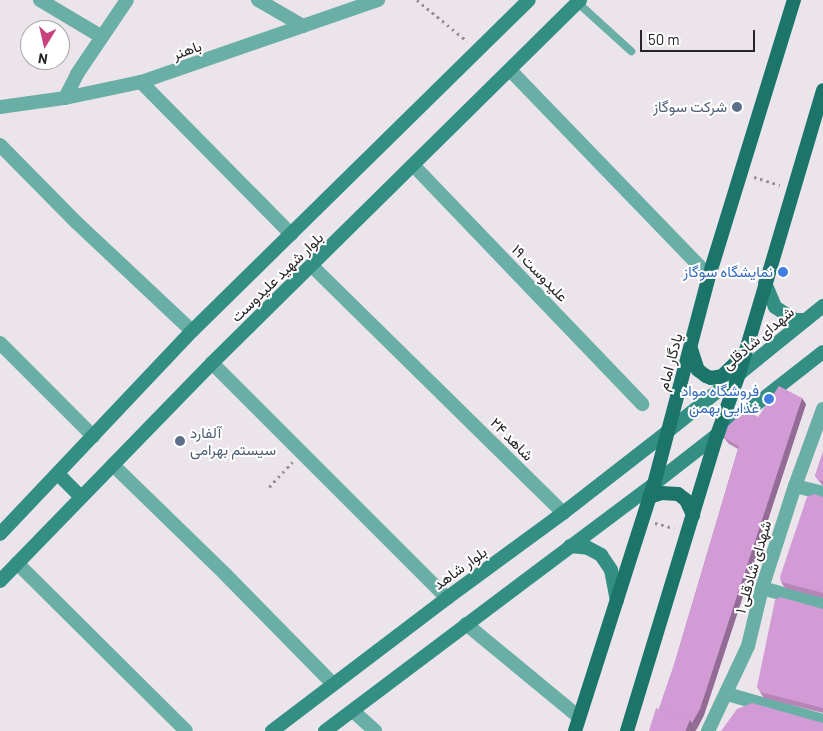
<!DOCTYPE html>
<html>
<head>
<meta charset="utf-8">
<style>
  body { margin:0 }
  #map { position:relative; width:823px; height:731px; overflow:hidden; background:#ebe4eb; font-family:Barlow,Vazirmatn,sans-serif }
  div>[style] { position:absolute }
  .path>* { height:2.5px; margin-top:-1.25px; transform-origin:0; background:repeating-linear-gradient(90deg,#969096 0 2.5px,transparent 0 6.5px) }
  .service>* { height:8px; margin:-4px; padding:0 4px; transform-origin:4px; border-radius:4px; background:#6aafa5 }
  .minor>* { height:14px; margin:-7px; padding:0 7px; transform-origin:7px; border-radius:7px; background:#6aafa5 }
  .tertiary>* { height:14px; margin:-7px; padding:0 7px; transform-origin:7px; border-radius:7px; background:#6aafa5 }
  .secondary>* { height:14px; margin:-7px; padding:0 7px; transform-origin:7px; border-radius:7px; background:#338f83 }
  .primary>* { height:14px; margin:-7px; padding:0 7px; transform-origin:7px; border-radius:7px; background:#1c756a }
  .wall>* { inset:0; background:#b585b7 }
  .shaded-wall>* { inset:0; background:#936c95 }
  .building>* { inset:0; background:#d29bd5 }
  .dots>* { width:14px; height:14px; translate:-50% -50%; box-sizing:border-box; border:2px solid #fff; border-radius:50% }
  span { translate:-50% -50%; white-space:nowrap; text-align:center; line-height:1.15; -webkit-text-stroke:4px #fff; paint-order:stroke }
  .street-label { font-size:15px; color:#282528 }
  .service-label { font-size:15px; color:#4e5e75 }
  .right { translate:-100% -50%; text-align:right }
  .left { translate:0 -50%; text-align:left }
  .shop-label { font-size:15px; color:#366cbe }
  .north { position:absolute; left:20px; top:20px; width:50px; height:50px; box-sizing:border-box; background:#fff; border:1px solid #a9a8a9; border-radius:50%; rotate:189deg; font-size:14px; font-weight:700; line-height:20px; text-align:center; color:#282528 }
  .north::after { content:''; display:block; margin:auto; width:18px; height:22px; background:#c8407e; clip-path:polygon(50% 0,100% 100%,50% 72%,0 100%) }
  .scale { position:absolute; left:640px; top:30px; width:115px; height:22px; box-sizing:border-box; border:2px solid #282528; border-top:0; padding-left:6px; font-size:15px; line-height:18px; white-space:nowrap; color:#282528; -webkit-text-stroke:4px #fff; paint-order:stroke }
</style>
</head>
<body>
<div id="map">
  <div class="path">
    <i style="left:417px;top:0;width:65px;rotate:39.4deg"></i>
    <i style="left:754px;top:177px;width:27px;rotate:17deg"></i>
    <i style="left:269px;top:487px;width:34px;rotate:-47deg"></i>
    <i style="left:655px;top:523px;width:20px;rotate:15deg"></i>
  </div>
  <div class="service">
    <i style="left:578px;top:3px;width:72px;rotate:42.2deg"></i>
  </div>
  <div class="minor">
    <i style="left:40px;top:0;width:72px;rotate:30.8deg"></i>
    <i style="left:258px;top:0;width:52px;rotate:30deg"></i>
    <i style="left:510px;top:70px;width:286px;rotate:46deg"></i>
    <i style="left:141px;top:82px;width:214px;rotate:45.4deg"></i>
    <i style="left:65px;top:98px;width:27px;rotate:-63deg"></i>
    <i style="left:77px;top:74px;width:89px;rotate:-56deg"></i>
    <i style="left:0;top:145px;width:108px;rotate:45.4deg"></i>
    <i style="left:76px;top:222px;width:159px;rotate:43.2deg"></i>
    <i style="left:414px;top:166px;width:330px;rotate:46.2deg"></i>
    <i style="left:312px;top:266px;width:352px;rotate:44.5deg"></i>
    <i style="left:0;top:343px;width:132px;rotate:45deg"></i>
    <i style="left:212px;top:363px;width:332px;rotate:45deg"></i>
    <i style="left:113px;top:465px;width:156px;rotate:44.2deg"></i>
    <i style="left:225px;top:574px;width:154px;rotate:45.5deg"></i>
    <i style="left:795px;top:486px;width:29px;rotate:14deg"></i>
    <i style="left:17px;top:563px;width:238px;rotate:44.8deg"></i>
    <i style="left:762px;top:588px;width:63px;rotate:15.6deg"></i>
    <i style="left:466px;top:624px;width:146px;rotate:39.5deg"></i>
    <i style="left:727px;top:694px;width:100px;rotate:15.7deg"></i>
    <i style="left:353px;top:711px;width:30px;rotate:42deg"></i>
    <i style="left:708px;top:731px;width:94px;rotate:-64.8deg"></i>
    <i style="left:748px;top:646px;width:60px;rotate:-76.4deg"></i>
    <i style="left:762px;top:588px;width:107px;rotate:-72.1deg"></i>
    <i style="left:795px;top:486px;width:82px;rotate:-70deg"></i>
  </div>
  <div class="tertiary">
    <i style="left:0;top:107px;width:66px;rotate:-7.9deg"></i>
    <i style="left:65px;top:98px;width:78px;rotate:-11.9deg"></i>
    <i style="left:141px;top:82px;width:251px;rotate:-19.1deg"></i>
  </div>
  <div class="secondary">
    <i style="left:765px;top:283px;width:26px;rotate:67deg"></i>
    <i style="left:775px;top:307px;width:24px;rotate:33deg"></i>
    <i style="left:795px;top:320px;width:9px"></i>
    <i style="left:58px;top:474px;width:33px;rotate:45deg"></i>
    <i style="left:0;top:534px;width:279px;rotate:-46.6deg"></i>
    <i style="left:192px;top:331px;width:472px;rotate:-44.5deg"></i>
    <i style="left:570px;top:546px;width:18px;rotate:6deg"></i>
    <i style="left:588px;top:548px;width:15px;rotate:28deg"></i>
    <i style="left:601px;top:555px;width:18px;rotate:56deg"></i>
    <i style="left:611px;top:570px;width:31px;rotate:79deg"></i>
    <i style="left:0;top:581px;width:304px;rotate:-45.8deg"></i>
    <i style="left:212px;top:363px;width:517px;rotate:-44.61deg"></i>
    <i style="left:272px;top:731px;width:220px;rotate:-37.2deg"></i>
    <i style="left:447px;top:598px;width:144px;rotate:-36.2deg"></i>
    <i style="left:563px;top:513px;width:132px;rotate:-37.9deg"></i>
    <i style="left:667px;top:432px;width:201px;rotate:-38.9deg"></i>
    <i style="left:325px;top:731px;width:411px;rotate:-36.9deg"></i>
    <i style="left:654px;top:484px;width:214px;rotate:-38deg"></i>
  </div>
  <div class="primary">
    <i style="left:691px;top:349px;width:22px;rotate:72deg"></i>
    <i style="left:698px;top:370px;width:10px;rotate:37deg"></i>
    <i style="left:706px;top:376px;width:5px;rotate:22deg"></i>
    <i style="left:711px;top:378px;width:11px;rotate:-10deg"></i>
    <i style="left:722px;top:376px;width:29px;rotate:-44deg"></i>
    <i style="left:649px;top:497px;width:13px;rotate:-18deg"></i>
    <i style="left:661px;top:493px;width:17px;rotate:3deg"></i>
    <i style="left:678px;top:494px;width:10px;rotate:37deg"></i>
    <i style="left:686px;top:500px;width:17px;rotate:65deg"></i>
    <i style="left:575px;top:731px;width:259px;rotate:-72.3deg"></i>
    <i style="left:654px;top:484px;width:215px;rotate:-75.2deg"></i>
    <i style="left:709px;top:276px;width:289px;rotate:-72.9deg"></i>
    <i style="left:627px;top:731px;width:309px;rotate:-73.1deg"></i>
    <i style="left:717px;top:435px;width:65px;rotate:-70.2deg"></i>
    <i style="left:739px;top:374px;width:296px;rotate:-73.5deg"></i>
  </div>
  <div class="wall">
    <i style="clip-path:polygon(806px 404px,704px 715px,695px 731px,659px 709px,674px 665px,738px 449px,729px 444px,724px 438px,758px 417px)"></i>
    <i style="clip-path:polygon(823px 452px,823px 486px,815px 476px)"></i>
    <i style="clip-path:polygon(823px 497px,823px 598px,785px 588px,781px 582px)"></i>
    <i style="clip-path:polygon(823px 609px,823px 713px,764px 698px,760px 692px)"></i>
  </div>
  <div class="shaded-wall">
    <i style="clip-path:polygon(802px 398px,806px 404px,704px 715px,697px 729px,692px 723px)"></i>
    <i style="clip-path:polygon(690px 720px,697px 729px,695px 731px,685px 731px)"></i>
  </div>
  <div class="building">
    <i style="clip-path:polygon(779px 386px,802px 398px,700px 709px,692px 723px,690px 720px,659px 709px,674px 665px,739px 446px,724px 438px,728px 426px,745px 410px,758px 417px)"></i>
    <i style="clip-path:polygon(823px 452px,823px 481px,818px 480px,815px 476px)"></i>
    <i style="clip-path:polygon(814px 494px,823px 497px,823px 593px,781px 582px,780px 577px,807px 497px)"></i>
    <i style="clip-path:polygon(780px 597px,823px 609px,823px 708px,760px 692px,757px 687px,775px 600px)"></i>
    <i style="clip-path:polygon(752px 703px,823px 723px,823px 731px,721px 731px,737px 709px)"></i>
    <i style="clip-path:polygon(656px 708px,690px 720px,685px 731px,649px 731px)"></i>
  </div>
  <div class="dots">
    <i style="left:737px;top:107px;background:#5c6f8a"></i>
    <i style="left:783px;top:272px;background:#3f7fe0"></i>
    <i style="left:769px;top:399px;background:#3f7fe0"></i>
    <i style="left:180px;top:441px;background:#5c6f8a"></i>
  </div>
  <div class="street-label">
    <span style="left:187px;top:50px;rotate:-19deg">باهنر</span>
    <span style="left:540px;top:273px;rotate:46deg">علیدوست ۱۹</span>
    <span style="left:277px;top:277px;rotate:-44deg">بلوار شهید علیدوست</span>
    <span style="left:758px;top:338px;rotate:-40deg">شهدای شادقلی</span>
    <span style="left:670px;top:362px;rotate:-75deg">یادگار امام</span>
    <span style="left:512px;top:439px;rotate:45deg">شاهد ۲۴</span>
    <span style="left:753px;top:567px;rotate:-74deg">شهدای شادقلی ۱</span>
    <span style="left:460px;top:568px;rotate:-36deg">بلوار شاهد</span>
  </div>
  <div class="service-label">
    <span class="right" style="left:727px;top:107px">شرکت سوگاز</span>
    <span class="left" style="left:190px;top:441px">آلفارد<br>سیستم بهرامی</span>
  </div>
  <div class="shop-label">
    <span class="right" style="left:773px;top:272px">نمایشگاه سوگاز</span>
    <span class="right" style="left:759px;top:399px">فروشگاه مواد<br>غذایی بهمن</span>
  </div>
  <div class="north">N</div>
  <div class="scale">50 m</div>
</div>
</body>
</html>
